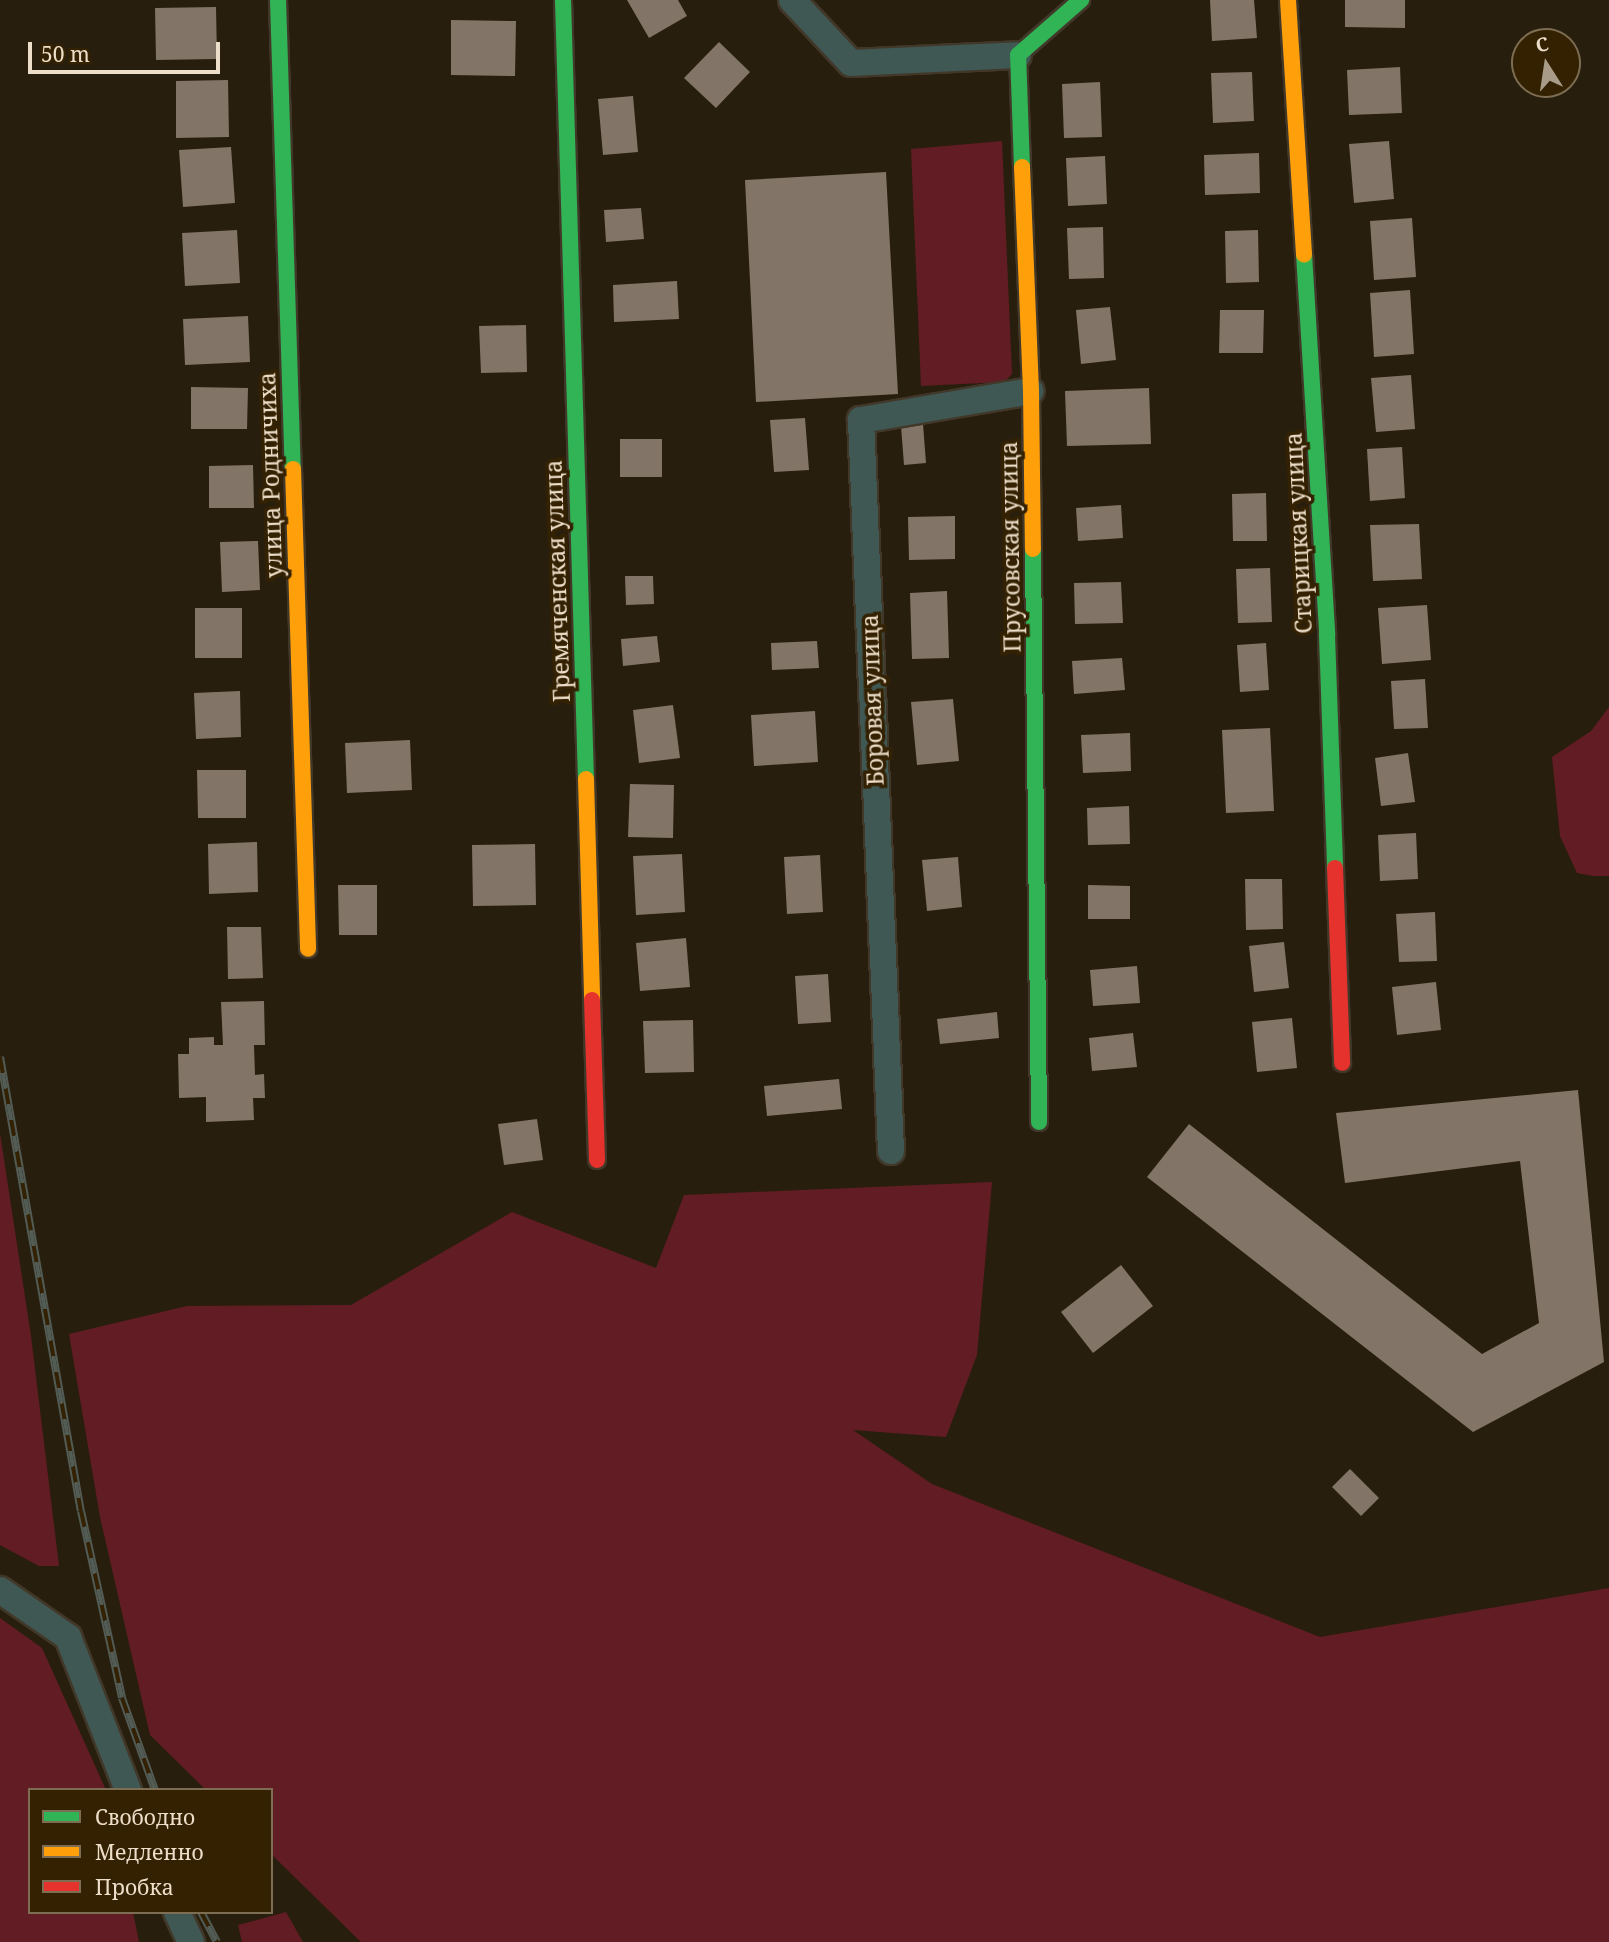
<!DOCTYPE html>
<html>
<head>
<meta charset="utf-8">
<style>
  body { margin:0 }
  #map { position:relative; width:1609px; height:1942px; overflow:hidden; background:#281e0d; font-family:"Noto Serif",serif }
  div>[style] { position:absolute }
  .green>* { inset:0; background:#621c24 }
  .building>* { inset:0; background:#827567 }
  .roads { filter:drop-shadow(2px 0 #41382a) drop-shadow(-2px 0 #41382a) drop-shadow(0 2px #41382a) drop-shadow(0 -2px #41382a) }
  .street>* { height:26px; margin:-13px; padding:0 13px; transform-origin:13px; border-radius:13px; background:#405854 }
  .fast>* { height:16px; margin:-8px; padding:0 8px; transform-origin:8px; border-radius:8px; background:#30b455 }
  .slow>* { height:16px; margin:-8px; padding:0 8px; transform-origin:8px; border-radius:8px; background:#ff9f0a }
  .jam>* { height:16px; margin:-8px; padding:0 8px; transform-origin:8px; border-radius:8px; background:#e5322d }
  .rail>* { height:8px; margin-top:-4px; transform-origin:0; background:repeating-linear-gradient(90deg,#332102 0 16px,#525b54 0 32px); box-sizing:border-box; border-block:2px solid #525b54 }
  span { translate:-50% -50%; white-space:nowrap; text-align:center; line-height:1.15; -webkit-text-stroke:7px #332102; paint-order:stroke }
  .street-label { font-size:23px; color:#eddec9 }
  .legend { position:absolute; left:28px; top:1788px; width:245px; height:126px; box-sizing:border-box; background:#332102; border:2px solid #7d6d52; margin:0; padding:9px 12px; list-style:none; font-size:21px; color:#eddec9 }
  .legend li { display:flex; align-items:center; gap:14px; height:35px }
  .legend b { width:35px; border:2px solid #7d6d52 }
  .north { position:absolute; left:1511px; top:28px; width:70px; height:70px; box-sizing:border-box; background:#332102; border:2px solid #7d6d52; border-radius:50%; rotate:348deg; font-size:19px; font-weight:700; line-height:28px; text-align:center; color:#eddec9 }
  .north::after { content:''; display:block; margin:auto; width:24px; height:32px; background:#a89b87; clip-path:polygon(50% 0,100% 100%,50% 72%,0 100%) }
  .scale { position:absolute; left:28px; top:42px; width:192px; height:32px; box-sizing:border-box; border:4px solid #eddec9; border-top:0; padding-left:9px; font-size:21px; line-height:24px; white-space:nowrap; color:#eddec9; -webkit-text-stroke:5px #332102; paint-order:stroke }
</style>
</head>
<body>
<div id="map">
  <div class="green">
    <i style="clip-path:polygon(1002px 141px,1012px 374px,1004px 382px,921px 386px,911px 149px)"></i>
    <i style="clip-path:polygon(1609px 707px,1609px 876px,1593px 876px,1577px 873px,1560px 836px,1552px 757px,1591px 731px)"></i>
    <i style="clip-path:polygon(0 1133px,31px 1336px,59px 1566px,39px 1566px,0 1545px)"></i>
    <i style="clip-path:polygon(992px 1182px,977px 1355px,946px 1437px,853px 1430px,932px 1484px,1320px 1637px,1609px 1588px,1609px 1942px,361px 1942px,271px 1854px,271px 1790px,206px 1790px,150px 1735px,100px 1517px,69px 1334px,187px 1306px,351px 1305px,512px 1212px,656px 1268px,684px 1195px)"></i>
    <i style="clip-path:polygon(0 1618px,42px 1648px,106px 1790px,30px 1790px,30px 1912px,133px 1912px,139px 1942px,0 1942px)"></i>
    <i style="clip-path:polygon(286px 1912px,303px 1942px,242px 1942px,238px 1925px)"></i>
  </div>
  <div class="building">
    <i style="clip-path:polygon(627px 0,678px 0,687px 16px,649px 38px)"></i>
    <i style="clip-path:polygon(1210px 0,1254px 0,1257px 38px,1212px 41px)"></i>
    <i style="clip-path:polygon(1345px 0,1405px 0,1405px 28px,1345px 27px)"></i>
    <i style="clip-path:polygon(216px 7px,217px 59px,156px 60px,155px 8px)"></i>
    <i style="clip-path:polygon(451px 20px,516px 21px,515px 76px,451px 75px)"></i>
    <i style="clip-path:polygon(719px 42px,750px 72px,716px 108px,684px 78px)"></i>
    <i style="clip-path:polygon(1400px 67px,1402px 113px,1349px 115px,1347px 70px)"></i>
    <i style="clip-path:polygon(1252px 72px,1254px 121px,1213px 123px,1211px 73px)"></i>
    <i style="clip-path:polygon(228px 80px,229px 137px,176px 138px,176px 81px)"></i>
    <i style="clip-path:polygon(1100px 82px,1102px 137px,1064px 138px,1062px 84px)"></i>
    <i style="clip-path:polygon(633px 96px,638px 152px,603px 155px,598px 99px)"></i>
    <i style="clip-path:polygon(1389px 141px,1394px 199px,1354px 203px,1349px 144px)"></i>
    <i style="clip-path:polygon(231px 147px,235px 203px,183px 207px,179px 150px)"></i>
    <i style="clip-path:polygon(1259px 153px,1260px 193px,1205px 195px,1204px 155px)"></i>
    <i style="clip-path:polygon(1105px 156px,1107px 204px,1068px 206px,1066px 158px)"></i>
    <i style="clip-path:polygon(886px 172px,898px 394px,756px 402px,745px 180px)"></i>
    <i style="clip-path:polygon(641px 208px,644px 239px,606px 242px,604px 210px)"></i>
    <i style="clip-path:polygon(1412px 218px,1416px 277px,1374px 280px,1370px 221px)"></i>
    <i style="clip-path:polygon(1103px 227px,1104px 278px,1069px 279px,1067px 228px)"></i>
    <i style="clip-path:polygon(237px 230px,240px 283px,185px 286px,182px 233px)"></i>
    <i style="clip-path:polygon(1258px 230px,1259px 282px,1226px 283px,1225px 231px)"></i>
    <i style="clip-path:polygon(677px 281px,679px 319px,614px 322px,613px 285px)"></i>
    <i style="clip-path:polygon(1410px 290px,1414px 354px,1374px 357px,1370px 293px)"></i>
    <i style="clip-path:polygon(1110px 307px,1116px 360px,1081px 364px,1076px 310px)"></i>
    <i style="clip-path:polygon(1220px 310px,1264px 310px,1263px 353px,1219px 353px)"></i>
    <i style="clip-path:polygon(248px 316px,250px 362px,185px 365px,183px 319px)"></i>
    <i style="clip-path:polygon(526px 325px,527px 372px,481px 373px,479px 326px)"></i>
    <i style="clip-path:polygon(1411px 375px,1415px 429px,1376px 432px,1371px 378px)"></i>
    <i style="clip-path:polygon(191px 387px,248px 388px,247px 429px,191px 429px)"></i>
    <i style="clip-path:polygon(1149px 388px,1151px 444px,1067px 446px,1065px 391px)"></i>
    <i style="clip-path:polygon(805px 418px,809px 470px,774px 472px,770px 420px)"></i>
    <i style="clip-path:polygon(923px 424px,926px 463px,904px 465px,901px 426px)"></i>
    <i style="clip-path:polygon(620px 439px,662px 439px,662px 477px,620px 477px)"></i>
    <i style="clip-path:polygon(1402px 447px,1405px 498px,1370px 501px,1367px 449px)"></i>
    <i style="clip-path:polygon(253px 465px,254px 508px,209px 508px,209px 466px)"></i>
    <i style="clip-path:polygon(1266px 493px,1267px 541px,1233px 541px,1232px 494px)"></i>
    <i style="clip-path:polygon(1121px 505px,1123px 538px,1078px 541px,1076px 508px)"></i>
    <i style="clip-path:polygon(955px 516px,955px 559px,909px 560px,908px 517px)"></i>
    <i style="clip-path:polygon(1419px 524px,1422px 579px,1373px 581px,1370px 525px)"></i>
    <i style="clip-path:polygon(258px 541px,260px 590px,222px 592px,220px 542px)"></i>
    <i style="clip-path:polygon(1270px 568px,1272px 622px,1238px 623px,1236px 569px)"></i>
    <i style="clip-path:polygon(625px 576px,653px 576px,654px 604px,626px 605px)"></i>
    <i style="clip-path:polygon(1121px 582px,1123px 623px,1075px 624px,1074px 583px)"></i>
    <i style="clip-path:polygon(947px 591px,949px 658px,912px 659px,910px 593px)"></i>
    <i style="clip-path:polygon(1427px 605px,1431px 660px,1382px 664px,1378px 608px)"></i>
    <i style="clip-path:polygon(195px 608px,242px 608px,242px 658px,195px 658px)"></i>
    <i style="clip-path:polygon(657px 636px,660px 662px,623px 666px,621px 639px)"></i>
    <i style="clip-path:polygon(817px 641px,819px 668px,772px 670px,771px 643px)"></i>
    <i style="clip-path:polygon(1266px 643px,1269px 690px,1240px 692px,1237px 645px)"></i>
    <i style="clip-path:polygon(1122px 658px,1125px 690px,1074px 694px,1072px 661px)"></i>
    <i style="clip-path:polygon(1425px 679px,1428px 728px,1394px 729px,1391px 681px)"></i>
    <i style="clip-path:polygon(240px 691px,241px 737px,196px 739px,194px 693px)"></i>
    <i style="clip-path:polygon(953px 699px,959px 761px,917px 765px,911px 702px)"></i>
    <i style="clip-path:polygon(673px 705px,680px 758px,639px 763px,633px 710px)"></i>
    <i style="clip-path:polygon(815px 711px,818px 762px,754px 766px,751px 715px)"></i>
    <i style="clip-path:polygon(1270px 728px,1274px 811px,1226px 813px,1222px 730px)"></i>
    <i style="clip-path:polygon(1130px 733px,1131px 771px,1083px 773px,1081px 735px)"></i>
    <i style="clip-path:polygon(410px 740px,412px 790px,347px 793px,345px 743px)"></i>
    <i style="clip-path:polygon(1408px 753px,1415px 802px,1381px 806px,1375px 758px)"></i>
    <i style="clip-path:polygon(197px 770px,246px 770px,246px 818px,198px 818px)"></i>
    <i style="clip-path:polygon(630px 784px,674px 785px,673px 838px,628px 837px)"></i>
    <i style="clip-path:polygon(1129px 806px,1130px 844px,1088px 845px,1087px 808px)"></i>
    <i style="clip-path:polygon(1416px 833px,1418px 879px,1380px 881px,1378px 835px)"></i>
    <i style="clip-path:polygon(257px 842px,258px 892px,209px 894px,208px 844px)"></i>
    <i style="clip-path:polygon(535px 844px,536px 905px,473px 906px,472px 845px)"></i>
    <i style="clip-path:polygon(682px 854px,685px 912px,636px 915px,633px 856px)"></i>
    <i style="clip-path:polygon(820px 855px,823px 912px,787px 914px,784px 857px)"></i>
    <i style="clip-path:polygon(958px 857px,962px 907px,927px 911px,922px 860px)"></i>
    <i style="clip-path:polygon(1245px 879px,1282px 879px,1283px 929px,1246px 930px)"></i>
    <i style="clip-path:polygon(338px 885px,377px 885px,377px 935px,339px 935px)"></i>
    <i style="clip-path:polygon(1088px 885px,1130px 886px,1130px 919px,1088px 919px)"></i>
    <i style="clip-path:polygon(1435px 912px,1437px 961px,1399px 962px,1396px 914px)"></i>
    <i style="clip-path:polygon(227px 927px,261px 927px,263px 978px,228px 979px)"></i>
    <i style="clip-path:polygon(686px 938px,690px 987px,640px 991px,636px 943px)"></i>
    <i style="clip-path:polygon(1284px 942px,1289px 988px,1254px 992px,1249px 946px)"></i>
    <i style="clip-path:polygon(1137px 966px,1140px 1003px,1093px 1006px,1090px 970px)"></i>
    <i style="clip-path:polygon(828px 974px,831px 1022px,798px 1024px,795px 976px)"></i>
    <i style="clip-path:polygon(1436px 982px,1441px 1030px,1397px 1035px,1392px 987px)"></i>
    <i style="clip-path:polygon(264px 1001px,265px 1045px,254px 1045px,255px 1075px,264px 1074px,265px 1098px,253px 1098px,254px 1120px,206px 1122px,206px 1097px,179px 1098px,178px 1054px,189px 1054px,189px 1038px,214px 1037px,214px 1045px,223px 1045px,221px 1002px)"></i>
    <i style="clip-path:polygon(997px 1012px,999px 1038px,940px 1044px,937px 1019px)"></i>
    <i style="clip-path:polygon(1292px 1018px,1297px 1068px,1257px 1072px,1252px 1022px)"></i>
    <i style="clip-path:polygon(693px 1020px,694px 1072px,645px 1073px,643px 1021px)"></i>
    <i style="clip-path:polygon(1133px 1033px,1137px 1067px,1092px 1071px,1089px 1038px)"></i>
    <i style="clip-path:polygon(839px 1079px,842px 1109px,767px 1116px,764px 1086px)"></i>
    <i style="clip-path:polygon(1578px 1090px,1604px 1362px,1473px 1432px,1147px 1177px,1189px 1124px,1482px 1354px,1539px 1323px,1520px 1161px,1345px 1183px,1336px 1113px)"></i>
    <i style="clip-path:polygon(537px 1119px,543px 1160px,504px 1165px,498px 1124px)"></i>
    <i style="clip-path:polygon(1121px 1265px,1153px 1306px,1093px 1353px,1061px 1312px)"></i>
    <i style="clip-path:polygon(1350px 1469px,1379px 1498px,1361px 1516px,1332px 1487px)"></i>
  </div>
  <div class="roads">
    <div class="street">
      <i style="left:792px;top:0;width:86px;rotate:46.9deg"></i>
      <i style="left:851px;top:63px;width:167px;rotate:-2.7deg"></i>
      <i style="left:891px;top:1151px;width:732px;rotate:-92.35deg"></i>
      <i style="left:861px;top:420px;width:172px;rotate:-9.7deg"></i>
      <i style="left:0;top:1590px;width:83px;rotate:34.7deg"></i>
      <i style="left:68px;top:1637px;width:164px;rotate:68.6deg"></i>
      <i style="left:177px;top:1912px;width:33px;rotate:65deg"></i>
    </div>
    <div class="fast">
      <i style="left:278px;top:0;width:469px;rotate:88.2deg"></i>
      <i style="left:563px;top:0;width:779px;rotate:88.31deg"></i>
      <i style="left:1022px;top:167px;width:112px;rotate:-92deg"></i>
      <i style="left:1018px;top:55px;width:84px;rotate:-41.1deg"></i>
      <i style="left:1304px;top:254px;width:382px;rotate:86.5deg"></i>
      <i style="left:1327px;top:635px;width:233px;rotate:88deg"></i>
      <i style="left:1033px;top:549px;width:573px;rotate:89.4deg"></i>
    </div>
    <div class="slow">
      <i style="left:1288px;top:0;width:255px;rotate:86.4deg"></i>
      <i style="left:1022px;top:167px;width:224px;rotate:87.7deg"></i>
      <i style="left:1031px;top:391px;width:158px;rotate:89.3deg"></i>
      <i style="left:293px;top:469px;width:480px;rotate:88.2deg"></i>
      <i style="left:586px;top:779px;width:221px;rotate:88.4deg"></i>
    </div>
    <div class="jam">
      <i style="left:1335px;top:868px;width:195px;rotate:87.9deg"></i>
      <i style="left:592px;top:1000px;width:160px;rotate:88.2deg"></i>
    </div>
  </div>
  <div class="rail">
    <i style="left:0;top:1057px;width:461px;rotate:79.9deg"></i>
    <i style="left:81px;top:1511px;width:191px;rotate:77.6deg"></i>
    <i style="left:122px;top:1698px;width:98px;rotate:70.3deg"></i>
    <i style="left:201px;top:1912px;width:34px;rotate:62deg"></i>
  </div>
  <div class="street-label">
    <span style="left:270px;top:475px;rotate:-92deg">улица Родничиха</span>
    <span style="left:1298px;top:533px;rotate:-93deg">Старицкая улица</span>
    <span style="left:1010px;top:547px;rotate:-91deg">Прусовская улица</span>
    <span style="left:557px;top:581px;rotate:-92deg">Гремяченская улица</span>
    <span style="left:872px;top:700px;rotate:-92deg">Боровая улица</span>
  </div>
  <ul class="legend">
  <li><b style="height:9px;background:#30b455"></b>Свободно</li>
  <li><b style="height:9px;background:#ff9f0a"></b>Медленно</li>
  <li><b style="height:9px;background:#e5322d"></b>Пробка</li>
  </ul>
  <div class="north">С</div>
  <div class="scale">50 m</div>
</div>
</body>
</html>
